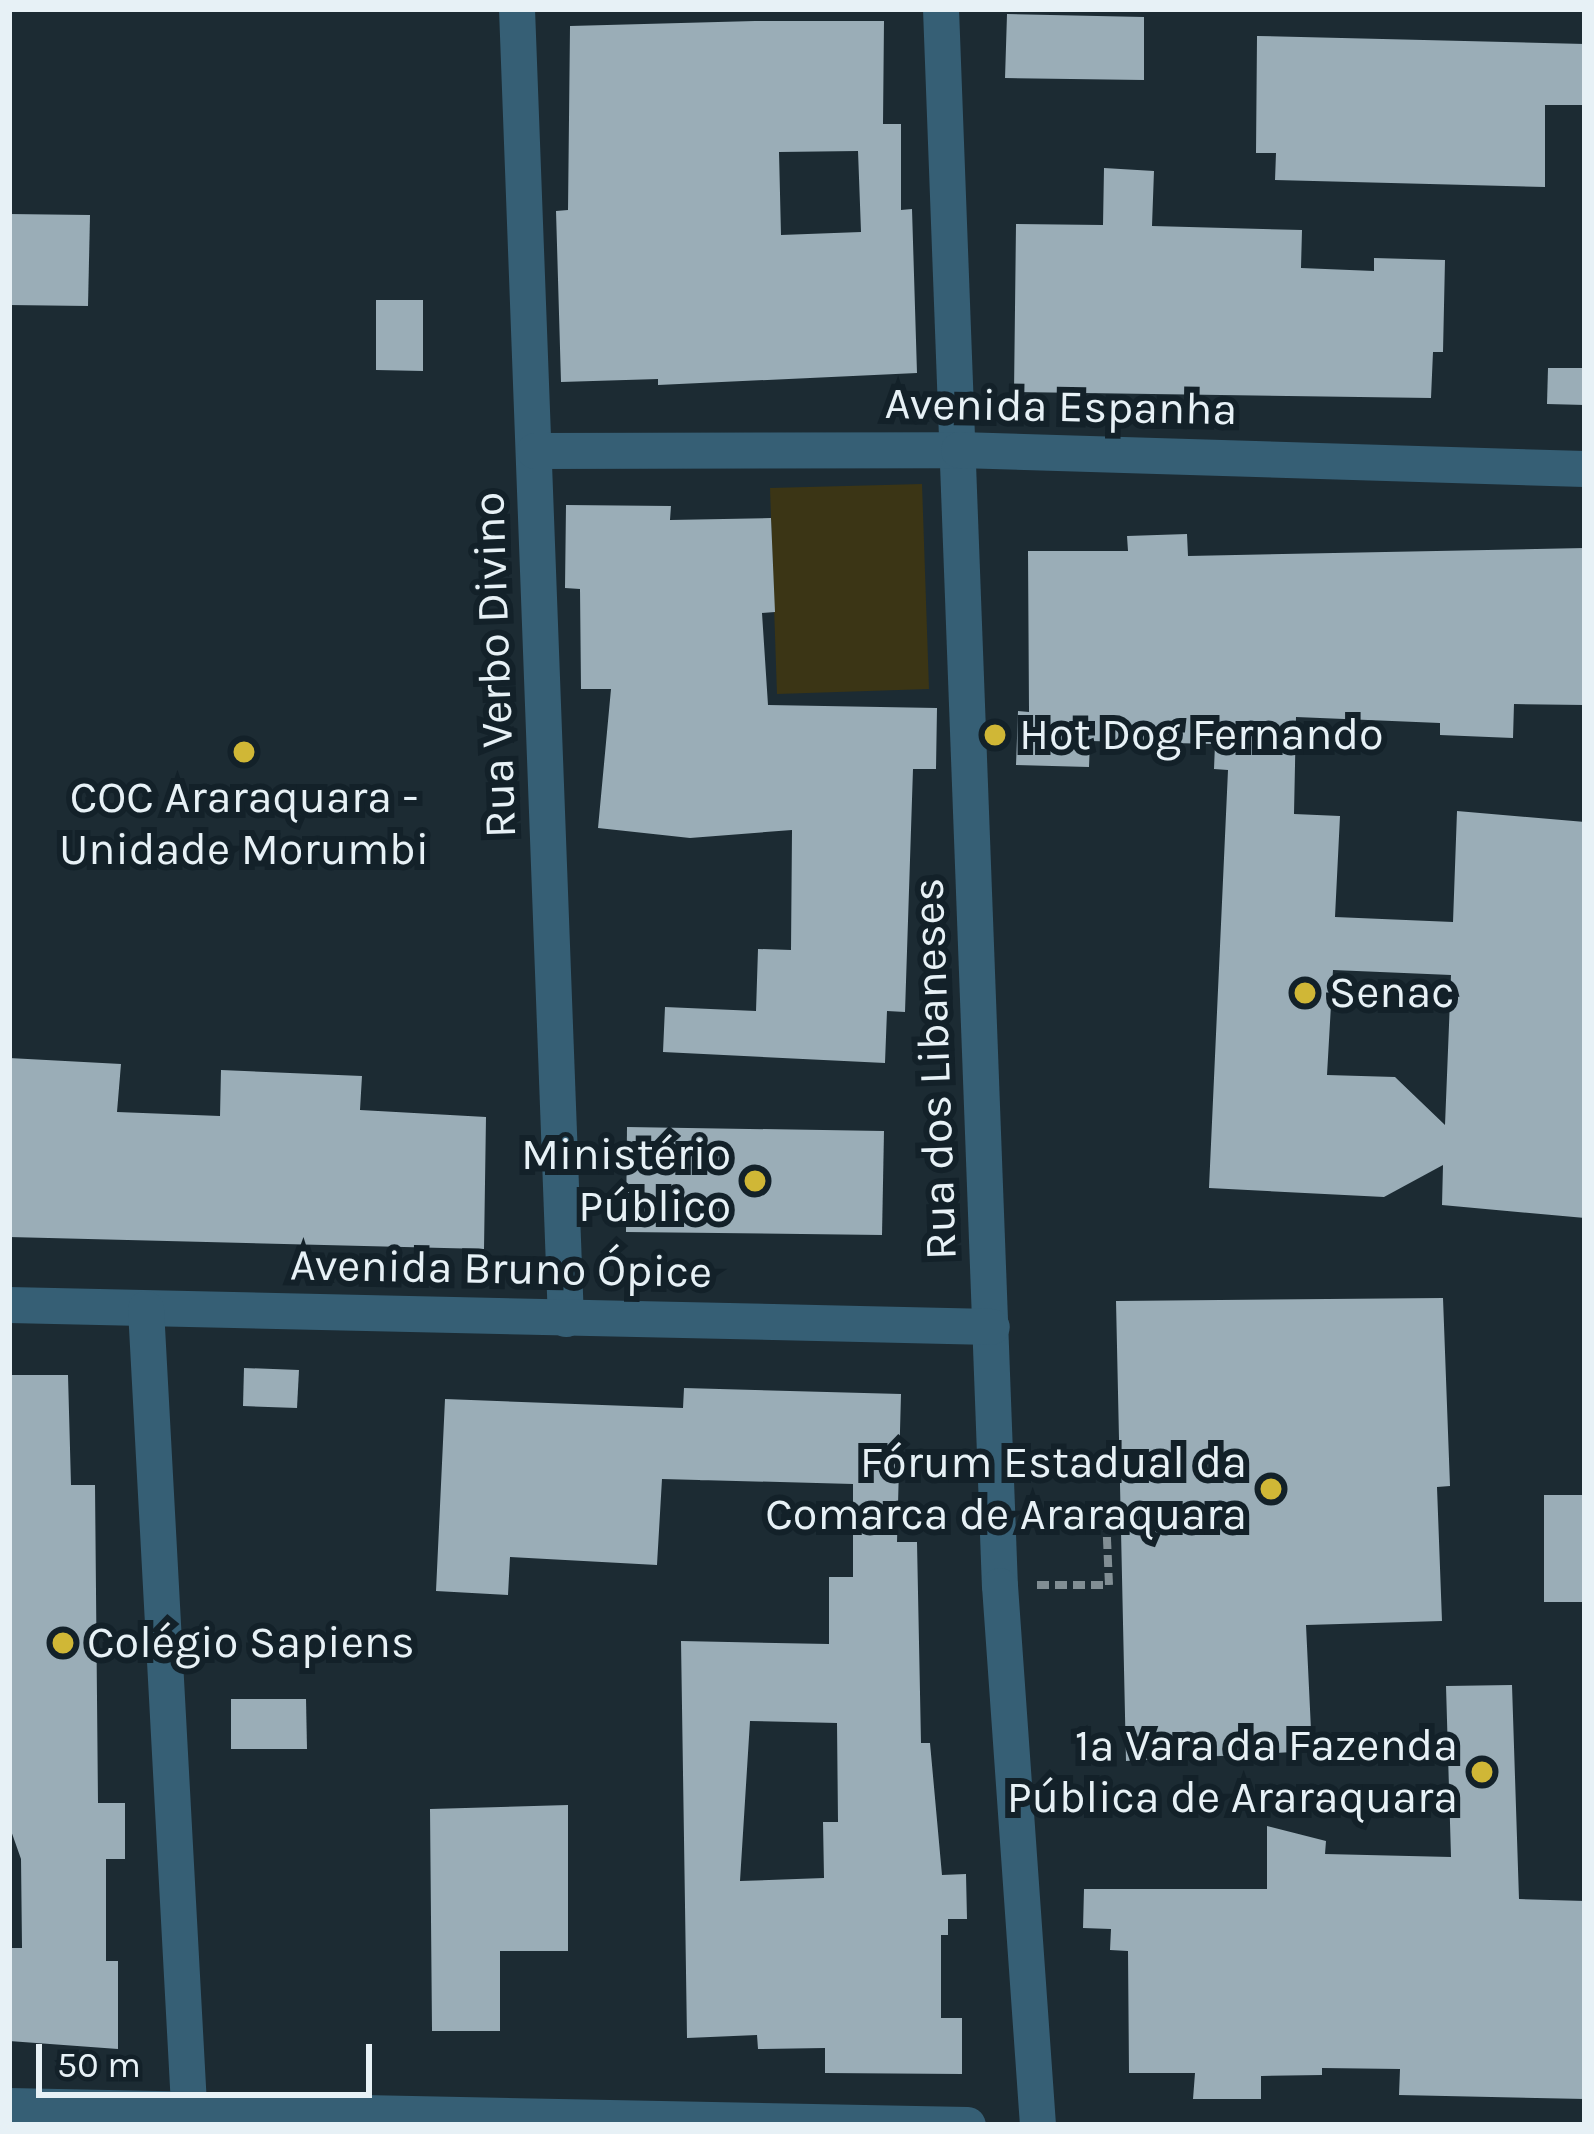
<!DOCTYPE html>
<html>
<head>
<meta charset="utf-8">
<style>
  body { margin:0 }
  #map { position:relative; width:1594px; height:2134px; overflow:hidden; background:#1c2b33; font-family:Karla,sans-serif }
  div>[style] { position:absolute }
  .green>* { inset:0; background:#3b3515 }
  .building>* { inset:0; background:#9aadb7 }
  .path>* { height:8px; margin-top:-4px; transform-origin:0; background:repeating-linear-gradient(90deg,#818e94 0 12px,transparent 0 18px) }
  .minor>* { height:36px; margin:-18px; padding:0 18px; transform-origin:18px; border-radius:18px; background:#365f75 }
  .dots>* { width:33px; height:33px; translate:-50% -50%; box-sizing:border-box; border:6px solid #132129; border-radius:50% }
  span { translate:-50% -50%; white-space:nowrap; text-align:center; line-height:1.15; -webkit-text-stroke:12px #132129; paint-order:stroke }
  .street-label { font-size:45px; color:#e7f1f6 }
  .poi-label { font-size:45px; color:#e7f1f6 }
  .left { translate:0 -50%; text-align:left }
  .right { translate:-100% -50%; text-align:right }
  .frame { position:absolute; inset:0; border:12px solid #e7f1f6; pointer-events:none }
  .scale { position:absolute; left:36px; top:2044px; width:336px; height:54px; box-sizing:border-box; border:6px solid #e7f1f6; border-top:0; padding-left:15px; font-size:36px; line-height:42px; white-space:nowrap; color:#e7f1f6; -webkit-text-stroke:9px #132129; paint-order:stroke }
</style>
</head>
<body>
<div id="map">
  <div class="green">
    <i style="clip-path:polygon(922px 484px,929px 689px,777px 694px,770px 488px)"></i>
  </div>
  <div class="building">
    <i style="clip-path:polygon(1007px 14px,1144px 17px,1144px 80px,1005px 78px)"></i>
    <i style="clip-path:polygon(evenodd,755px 21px,884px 21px,883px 124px,901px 124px,901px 210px,912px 209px,917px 373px,658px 385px,658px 379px,561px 382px,556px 211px,568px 210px,570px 26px,755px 21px,858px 151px,861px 232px,781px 235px,779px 152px,858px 151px)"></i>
    <i style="clip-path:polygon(1257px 36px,1585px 44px,1585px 105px,1545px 105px,1545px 187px,1275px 180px,1276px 153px,1256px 153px)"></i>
    <i style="clip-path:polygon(1104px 168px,1154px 171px,1152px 226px,1302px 230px,1301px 268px,1374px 271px,1374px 258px,1445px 260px,1443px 352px,1433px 352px,1431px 398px,1014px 392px,1016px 224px,1103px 225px)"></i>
    <i style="clip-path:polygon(9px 214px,90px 215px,88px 306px,9px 305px)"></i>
    <i style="clip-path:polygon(376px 300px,423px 300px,423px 371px,376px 370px)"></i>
    <i style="clip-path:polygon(1548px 368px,1585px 368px,1585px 405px,1547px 404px)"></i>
    <i style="clip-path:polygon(566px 505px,671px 506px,670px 520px,771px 518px,775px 612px,762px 613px,768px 705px,937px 708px,936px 769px,913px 769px,905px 1012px,887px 1011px,885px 1063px,663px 1052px,665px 1007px,756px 1011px,758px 949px,791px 950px,792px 830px,690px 838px,598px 828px,611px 689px,581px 689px,580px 589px,565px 588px)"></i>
    <i style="clip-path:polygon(evenodd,1187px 534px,1188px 556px,1585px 548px,1585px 705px,1514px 704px,1513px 738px,1440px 735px,1440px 723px,1296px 717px,1294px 814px,1340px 816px,1335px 917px,1453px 922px,1457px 811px,1585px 822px,1585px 1218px,1442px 1205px,1443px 1165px,1384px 1197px,1209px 1188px,1228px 770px,1214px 769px,1215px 744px,1090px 741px,1089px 767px,1016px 765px,1018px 711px,1029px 712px,1028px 551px,1128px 551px,1127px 536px,1187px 534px,1333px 970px,1451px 975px,1445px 1125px,1395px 1077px,1327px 1075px,1333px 970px)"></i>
    <i style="clip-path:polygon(9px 1058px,121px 1064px,117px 1112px,220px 1116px,221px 1070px,362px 1076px,360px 1110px,486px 1117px,484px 1249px,9px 1237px)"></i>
    <i style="clip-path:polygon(627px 1127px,884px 1131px,882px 1235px,626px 1232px)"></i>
    <i style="clip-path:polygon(1443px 1298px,1450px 1486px,1437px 1487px,1442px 1621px,1306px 1625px,1312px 1751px,1126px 1761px,1116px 1301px)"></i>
    <i style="clip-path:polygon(244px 1368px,299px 1370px,297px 1408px,243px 1406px)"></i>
    <i style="clip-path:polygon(9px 1375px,68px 1375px,71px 1485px,95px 1485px,98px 1803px,125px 1803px,125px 1859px,106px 1859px,106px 1961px,118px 1961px,118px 2049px,9px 2041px,9px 1948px,22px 1948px,21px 1859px,9px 1825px)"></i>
    <i style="clip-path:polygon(evenodd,684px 1388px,901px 1394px,897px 1542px,917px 1542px,921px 1743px,930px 1743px,942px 1875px,966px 1874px,967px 1919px,948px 1919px,948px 1935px,941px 1935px,941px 2018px,962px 2018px,962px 2074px,825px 2073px,825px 2048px,758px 2049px,757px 2035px,687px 2038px,681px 1641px,829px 1644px,829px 1577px,853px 1577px,853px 1484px,662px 1479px,657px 1565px,510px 1557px,508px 1595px,436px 1591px,445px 1399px,683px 1408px,684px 1388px,750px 1721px,837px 1723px,838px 1822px,823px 1822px,824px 1878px,740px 1881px,750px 1721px)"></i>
    <i style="clip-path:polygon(1544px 1495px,1585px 1495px,1585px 1602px,1544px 1602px)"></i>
    <i style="clip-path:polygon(1512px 1685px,1519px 1899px,1585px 1901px,1585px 2099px,1399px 2095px,1400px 2069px,1322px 2068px,1322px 2075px,1261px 2076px,1261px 2099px,1193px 2099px,1195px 2073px,1129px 2073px,1128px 1951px,1110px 1950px,1111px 1929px,1083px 1928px,1084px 1889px,1267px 1889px,1267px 1826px,1326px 1841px,1325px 1854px,1451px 1857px,1446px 1686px)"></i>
    <i style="clip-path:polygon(231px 1699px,306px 1699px,307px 1749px,231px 1749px)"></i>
    <i style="clip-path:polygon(568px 1805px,568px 1951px,500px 1951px,500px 2031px,432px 2031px,430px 1809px)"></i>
  </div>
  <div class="path">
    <i style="left:1037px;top:1585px;width:72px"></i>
    <i style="left:1109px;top:1585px;width:68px;rotate:-92.5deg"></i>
    <i style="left:1106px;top:1517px;width:15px"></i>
  </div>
  <div class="minor">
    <i style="left:517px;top:9px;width:1311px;rotate:87.86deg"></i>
    <i style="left:941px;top:9px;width:1578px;rotate:87.86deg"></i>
    <i style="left:1000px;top:1586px;width:540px;rotate:85.97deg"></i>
    <i style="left:535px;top:451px;width:424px;rotate:-0.1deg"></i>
    <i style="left:959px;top:450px;width:626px;rotate:1.74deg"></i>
    <i style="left:9px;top:1305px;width:983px;rotate:1.28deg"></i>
    <i style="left:146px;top:1309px;width:817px;rotate:86.91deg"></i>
    <i style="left:9px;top:2106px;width:959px;rotate:1.14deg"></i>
  </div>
  <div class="dots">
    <i style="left:995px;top:735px;background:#d0b736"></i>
    <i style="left:244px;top:752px;background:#d0b736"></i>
    <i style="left:1305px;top:993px;background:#d0b736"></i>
    <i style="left:755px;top:1181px;background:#d0b736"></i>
    <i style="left:1271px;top:1489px;background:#d0b736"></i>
    <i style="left:63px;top:1643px;background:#d0b736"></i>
    <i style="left:1482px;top:1772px;background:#d0b736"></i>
  </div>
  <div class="street-label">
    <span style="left:1061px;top:407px;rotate:1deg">Avenida Espanha</span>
    <span style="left:495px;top:665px;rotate:-92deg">Rua Verbo Divino</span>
    <span style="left:935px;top:1069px;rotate:-92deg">Rua dos Libaneses</span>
    <span style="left:501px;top:1269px;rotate:1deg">Avenida Bruno Ópice</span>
  </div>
  <div class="poi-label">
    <span class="left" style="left:1019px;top:735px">Hot Dog Fernando</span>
    <span style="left:244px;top:824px">COC Araraquara -<br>Unidade Morumbi</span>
    <span class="left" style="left:1329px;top:993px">Senac</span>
    <span class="right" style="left:731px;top:1181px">Ministério<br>Público</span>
    <span class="right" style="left:1247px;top:1489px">Fórum Estadual da<br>Comarca de Araraquara</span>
    <span class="left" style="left:87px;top:1643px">Colégio Sapiens</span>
    <span class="right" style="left:1458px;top:1772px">1ª Vara da Fazenda<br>Pública de Araraquara</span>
  </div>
  <div class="frame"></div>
  <div class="scale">50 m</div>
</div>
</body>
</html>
